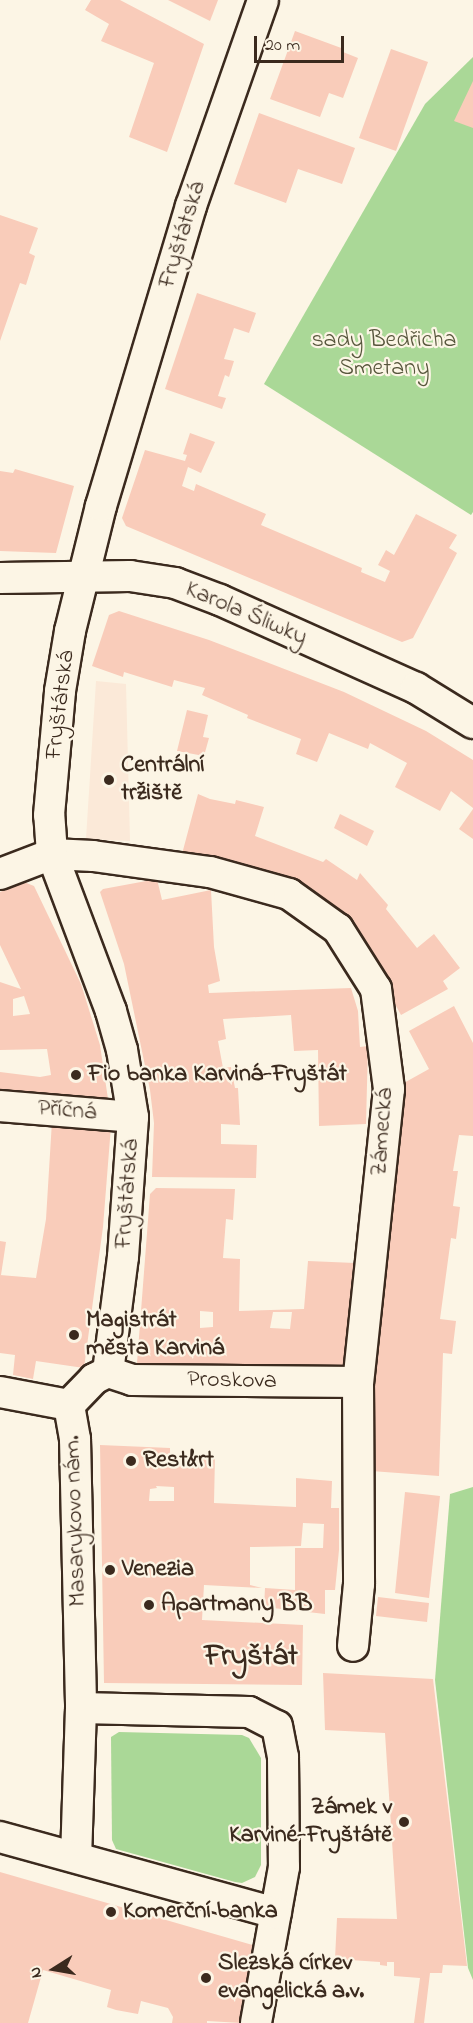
<!DOCTYPE html>
<html>
<head>
<meta charset="utf-8">
<style>
  body { margin:0 }
  #map { position:relative; width:473px; height:2023px; overflow:hidden; background:#fcf5e5; font-family:"Indie Flower",sans-serif }
  div>[style] { position:absolute }
  .built>* { inset:0; background:#fbe9d8 }
  .green>* { inset:0; background:#aad897 }
  .building>* { inset:0; background:#f9ccba }
  .roads { filter:drop-shadow(2px 0 #3b2a1e) drop-shadow(-2px 0 #3b2a1e) drop-shadow(0 2px #3b2a1e) drop-shadow(0 -2px #3b2a1e) }
  .street>* { height:30px; margin:-15px; padding:0 15px; transform-origin:15px; border-radius:15px; background:#fcf5e5 }
  .dots>* { width:16px; height:16px; translate:-50% -50%; box-sizing:border-box; border:3px solid #fcf5e5; border-radius:50% }
  span { translate:-50% -50%; white-space:nowrap; text-align:center; line-height:1.15; -webkit-text-stroke:4.5px #fcf5e5; paint-order:stroke }
  .street-label { font-size:24px; color:#3b2a1e }
  .park-label { font-size:24px; color:#57563c }
  .poi-label { font-size:24px; color:#3b2a1e; font-weight:700 }
  .left { translate:0 -50%; text-align:left }
  .right { translate:-100% -50%; text-align:right }
  .district-label { font-size:30px; color:#3b2a1e; font-weight:700 }
  .north { position:absolute; left:24px; top:1939px; width:60px; height:60px; -webkit-text-stroke:4px #fcf5e5; paint-order:stroke; rotate:259deg; font-size:16px; font-weight:700; line-height:24px; text-align:center; color:#3b2a1e }
  .north::after { content:''; display:block; margin:auto; width:21px; height:27px; background:#3b2a1e; clip-path:polygon(50% 0,100% 100%,50% 72%,0 100%) }
  .scale { position:absolute; left:254px; top:36px; width:90px; height:27px; box-sizing:border-box; border:3px solid #3b2a1e; border-top:0; padding-left:8px; font-size:18px; line-height:21px; white-space:nowrap; color:#3b2a1e; -webkit-text-stroke:4px #fcf5e5; paint-order:stroke }
</style>
</head>
<body>
<div id="map">
  <div class="built">
    <i style="clip-path:polygon(96px 681px,126px 684px,130px 841px,86px 839px)"></i>
  </div>
  <div class="green">
    <i style="clip-path:polygon(473px 57px,473px 512px,471px 515px,264px 384px,425px 104px)"></i>
    <i style="clip-path:polygon(473px 1487px,473px 1980px,468px 1968px,435px 1680px,450px 1494px)"></i>
    <i style="clip-path:polygon(119px 1732px,242px 1735px,249px 1738px,261px 1758px,261px 1865px,255px 1877px,242px 1883px,235px 1882px,116px 1849px,112px 1840px,111px 1737px)"></i>
  </div>
  <div class="building">
    <i style="clip-path:polygon(91px 0,120px 0,204px 44px,167px 152px,129px 137px,154px 63px,101px 41px,109px 24px,85px 10px)"></i>
    <i style="clip-path:polygon(168px 0,218px 0,210px 21px)"></i>
    <i style="clip-path:polygon(295px 31px,344px 49px,343px 52px,358px 58px,343px 98px,329px 93px,320px 117px,270px 99px)"></i>
    <i style="clip-path:polygon(391px 49px,428px 62px,396px 151px,359px 138px)"></i>
    <i style="clip-path:polygon(473px 81px,473px 128px,454px 121px)"></i>
    <i style="clip-path:polygon(259px 113px,355px 148px,342px 184px,298px 169px,286px 203px,234px 184px)"></i>
    <i style="clip-path:polygon(0 215px,38px 228px,29px 253px,35px 256px,26px 285px,20px 283px,0 341px)"></i>
    <i style="clip-path:polygon(197px 293px,256px 313px,249px 333px,234px 328px,224px 359px,234px 361px,229px 377px,225px 375px,218px 396px,226px 398px,222px 409px,165px 389px)"></i>
    <i style="clip-path:polygon(190px 433px,215px 442px,201px 473px,188px 467px,182px 486px,194px 491px,196px 484px,266px 514px,261px 525px,362px 568px,361px 572px,385px 582px,390px 571px,378px 565px,386px 550px,394px 555px,416px 514px,457px 535px,449px 548px,457px 553px,413px 638px,402px 642px,126px 526px,122px 518px,145px 450px,185px 461px,187px 455px,183px 454px)"></i>
    <i style="clip-path:polygon(15px 469px,74px 486px,56px 553px,0 551px,0 471px,13px 473px)"></i>
    <i style="clip-path:polygon(119px 611px,209px 640px,344px 692px,426px 731px,473px 760px,473px 808px,451px 791px,440px 811px,395px 787px,407px 763px,370px 743px,368px 749px,329px 733px,317px 762px,296px 754px,301px 739px,247px 718px,248px 715px,202px 695px,205px 688px,174px 680px,172px 687px,124px 672px,123px 677px,92px 666px,109px 615px)"></i>
    <i style="clip-path:polygon(187px 710px,208px 715px,203px 737px,209px 738px,204px 756px,177px 751px)"></i>
    <i style="clip-path:polygon(198px 794px,210px 799px,235px 804px,236px 800px,264px 807px,255px 836px,323px 862px,326px 859px,357px 880px,360px 873px,388px 905px,386px 909px,417px 948px,434px 934px,460px 968px,443px 981px,448px 989px,401px 1015px,362px 944px,182px 854px)"></i>
    <i style="clip-path:polygon(473px 809px,473px 839px,459px 829px)"></i>
    <i style="clip-path:polygon(340px 814px,374px 831px,367px 846px,334px 828px)"></i>
    <i style="clip-path:polygon(157px 879px,162px 900px,211px 890px,214px 947px,220px 981px,208px 985px,209px 993px,351px 988px,358px 1011px,360px 1047px,368px 1046px,366px 1124px,319px 1126px,318px 1050px,294px 1051px,291px 1015px,223px 1019px,226px 1039px,218px 1041px,223px 1068px,231px 1067px,235px 1088px,238px 1088px,240px 1125px,221px 1124px,221px 1144px,257px 1145px,256px 1178px,152px 1177px,154px 1123px,150px 1090px,124px 964px,100px 892px,103px 889px)"></i>
    <i style="clip-path:polygon(evenodd,24px 882px,34px 886px,81px 984px,100px 1045px,108px 1099px,105px 1103px,0 1097px,0 1072px,40px 1077px,51px 1075px,47px 1049px,0 1050px,0 982px,21px 989px,0 945px,0 892px,24px 882px,24px 996px,30px 1014px,13px 1016px,13px 999px,24px 996px)"></i>
    <i style="clip-path:polygon(454px 1006px,473px 1043px,473px 1136px,459px 1135px,453px 1171px,458px 1171px,453px 1206px,460px 1207px,456px 1239px,451px 1238px,440px 1319px,456px 1321px,452px 1354px,443px 1353px,439px 1476px,371px 1471px,375px 1343px,402px 1084px,429px 1069px,409px 1031px)"></i>
    <i style="clip-path:polygon(52px 1121px,111px 1126px,103px 1227px,84px 1368px,36px 1361px,33px 1379px,13px 1375px,15px 1355px,0 1353px,0 1275px,36px 1278px,46px 1219px)"></i>
    <i style="clip-path:polygon(evenodd,156px 1188px,235px 1189px,233px 1220px,226px 1219px,223px 1258px,240px 1259px,239px 1311px,304px 1309px,308px 1261px,355px 1263px,348px 1365px,344px 1368px,145px 1369px,137px 1363px,150px 1194px,156px 1188px,200px 1311px,213px 1312px,213px 1327px,200px 1328px,200px 1311px,156px 1188px,273px 1312px,292px 1312px,290px 1329px,270px 1328px,273px 1312px)"></i>
    <i style="clip-path:polygon(0 1241px,6px 1242px,1px 1275px,0 1275px)"></i>
    <i style="clip-path:polygon(evenodd,100px 1445px,170px 1448px,170px 1461px,179px 1462px,180px 1456px,215px 1456px,214px 1503px,296px 1507px,296px 1478px,332px 1481px,331px 1508px,339px 1508px,339px 1550px,335px 1590px,325px 1590px,325px 1614px,264px 1607px,265px 1588px,295px 1590px,295px 1548px,323px 1548px,324px 1524px,303px 1523px,301px 1546px,250px 1547px,250px 1585px,262px 1588px,204px 1585px,202px 1620px,303px 1625px,302px 1685px,104px 1683px,100px 1445px,156px 1486px,174px 1487px,174px 1501px,149px 1501px,150px 1489px,157px 1488px,156px 1486px)"></i>
    <i style="clip-path:polygon(405px 1492px,440px 1496px,429px 1598px,395px 1593px)"></i>
    <i style="clip-path:polygon(378px 1597px,429px 1603px,427px 1622px,376px 1616px)"></i>
    <i style="clip-path:polygon(323px 1673px,433px 1679px,467px 1966px,443px 1965px,442px 1973px,430px 1973px,424px 2023px,414px 2023px,420px 1978px,394px 1976px,394px 1962px,387px 1962px,387px 1966px,380px 1965px,380px 1962px,335px 1959px,337px 1918px,397px 1919px,385px 1733px,325px 1730px)"></i>
    <i style="clip-path:polygon(0 1872px,256px 1946px,242px 2023px,207px 2021px,207px 2023px,172px 2023px,173px 2017px,168px 2008px,141px 2001px,138px 2014px,116px 2010px,107px 2007px,111px 1990px,43px 1970px,28px 2023px,0 2023px)"></i>
  </div>
  <div class="roads">
    <div class="street">
      <i style="left:0;top:578px;width:130px;rotate:-0.9deg"></i>
      <i style="left:130px;top:576px;width:46px;rotate:8.8deg"></i>
      <i style="left:175px;top:583px;width:48px;rotate:20.7deg"></i>
      <i style="left:220px;top:600px;width:215px;rotate:24.2deg"></i>
      <i style="left:416px;top:688px;width:67px;rotate:31.6deg"></i>
      <i style="left:0;top:874px;width:56px;rotate:-21deg"></i>
      <i style="left:52px;top:854px;width:41px;rotate:2.8deg"></i>
      <i style="left:93px;top:856px;width:118px;rotate:7.8deg"></i>
      <i style="left:210px;top:872px;width:82px;rotate:15.6deg"></i>
      <i style="left:289px;top:894px;width:60px;rotate:35.5deg"></i>
      <i style="left:338px;top:929px;width:71px;rotate:57.7deg"></i>
      <i style="left:376px;top:989px;width:101px;rotate:82.6deg"></i>
      <i style="left:389px;top:1089px;width:295px;rotate:96deg"></i>
      <i style="left:358px;top:1382px;width:202px;rotate:89.7deg"></i>
      <i style="left:359px;top:1584px;width:62px;rotate:95.5deg"></i>
      <i style="left:0;top:1106px;width:133px;rotate:4.7deg"></i>
      <i style="left:108px;top:1372px;width:25px;rotate:18deg"></i>
      <i style="left:132px;top:1380px;width:226px;rotate:0.5deg"></i>
      <i style="left:0;top:1392px;width:70px;rotate:10.7deg"></i>
      <i style="left:69px;top:1405px;width:36px;rotate:-46deg"></i>
      <i style="left:94px;top:1379px;width:16px;rotate:-27deg"></i>
      <i style="left:108px;top:1372px;width:116px;rotate:-82.6deg"></i>
      <i style="left:123px;top:1257px;width:140px;rotate:-85.9deg"></i>
      <i style="left:133px;top:1117px;width:68px;rotate:-99.3deg"></i>
      <i style="left:122px;top:1050px;width:41px;rotate:-105.8deg"></i>
      <i style="left:111px;top:1011px;width:168px;rotate:-110.6deg"></i>
      <i style="left:52px;top:854px;width:39px;rotate:-94deg"></i>
      <i style="left:49px;top:815px;width:124px;rotate:-84.9deg"></i>
      <i style="left:60px;top:691px;width:61px;rotate:-80.5deg"></i>
      <i style="left:70px;top:631px;width:129px;rotate:-76.1deg"></i>
      <i style="left:101px;top:506px;width:313px;rotate:-73.3deg"></i>
      <i style="left:191px;top:206px;width:218px;rotate:-70.7deg"></i>
      <i style="left:69px;top:1405px;width:35px;rotate:80deg"></i>
      <i style="left:75px;top:1439px;width:269px;rotate:88.7deg"></i>
      <i style="left:81px;top:1708px;width:148px;rotate:91.9deg"></i>
      <i style="left:81px;top:1708px;width:168px;rotate:1.4deg"></i>
      <i style="left:249px;top:1712px;width:31px;rotate:27deg"></i>
      <i style="left:277px;top:1726px;width:32px;rotate:79deg"></i>
      <i style="left:283px;top:1757px;width:110px;rotate:89.5deg"></i>
      <i style="left:284px;top:1867px;width:158px;rotate:100.2deg"></i>
      <i style="left:0;top:1837px;width:286px;rotate:15.4deg"></i>
    </div>
  </div>
  <div class="dots">
    <i style="left:109px;top:780px;background:#3b2a1e"></i>
    <i style="left:76px;top:1075px;background:#3b2a1e"></i>
    <i style="left:74px;top:1335px;background:#3b2a1e"></i>
    <i style="left:131px;top:1461px;background:#3b2a1e"></i>
    <i style="left:110px;top:1570px;background:#3b2a1e"></i>
    <i style="left:149px;top:1605px;background:#3b2a1e"></i>
    <i style="left:404px;top:1822px;background:#3b2a1e"></i>
    <i style="left:111px;top:1912px;background:#3b2a1e"></i>
    <i style="left:206px;top:1978px;background:#3b2a1e"></i>
  </div>
  <div class="street-label">
    <span style="left:183px;top:235px;rotate:-73deg">Fryštátská</span>
    <span style="left:246px;top:614px;rotate:23deg">Karola Śliwky</span>
    <span style="left:61px;top:705px;rotate:-83deg">Fryštátská</span>
    <span style="left:67px;top:1111px;rotate:5deg">Příčná</span>
    <span style="left:383px;top:1132px;rotate:-86deg">Zámecká</span>
    <span style="left:128px;top:1194px;rotate:-86deg">Fryštátská</span>
    <span style="left:232px;top:1381px;rotate:1deg">Proskova</span>
    <span style="left:76px;top:1521px;rotate:-92deg">Masarykovo nám.</span>
  </div>
  <div class="park-label">
    <span style="left:384px;top:355px">sady Bedřicha<br>Smetany</span>
  </div>
  <div class="poi-label">
    <span class="left" style="left:121px;top:780px">Centrální<br>tržiště</span>
    <span class="left" style="left:88px;top:1075px">Fio banka Karviná-Fryštát</span>
    <span class="left" style="left:86px;top:1335px">Magistrát<br>města Karviná</span>
    <span class="left" style="left:143px;top:1461px">Rest&amp;rt</span>
    <span class="left" style="left:122px;top:1570px">Venezia</span>
    <span class="left" style="left:161px;top:1605px">Apartmany BB</span>
    <span class="right" style="left:392px;top:1822px">Zámek v<br>Karviné-Fryštátě</span>
    <span class="left" style="left:123px;top:1912px">Komerční banka</span>
    <span class="left" style="left:218px;top:1978px">Slezská církev<br>evangelická a.v.</span>
  </div>
  <div class="district-label">
    <span style="left:251px;top:1657px">Fryštát</span>
  </div>
  <div class="north">N</div>
  <div class="scale">20 m</div>
</div>
</body>
</html>
